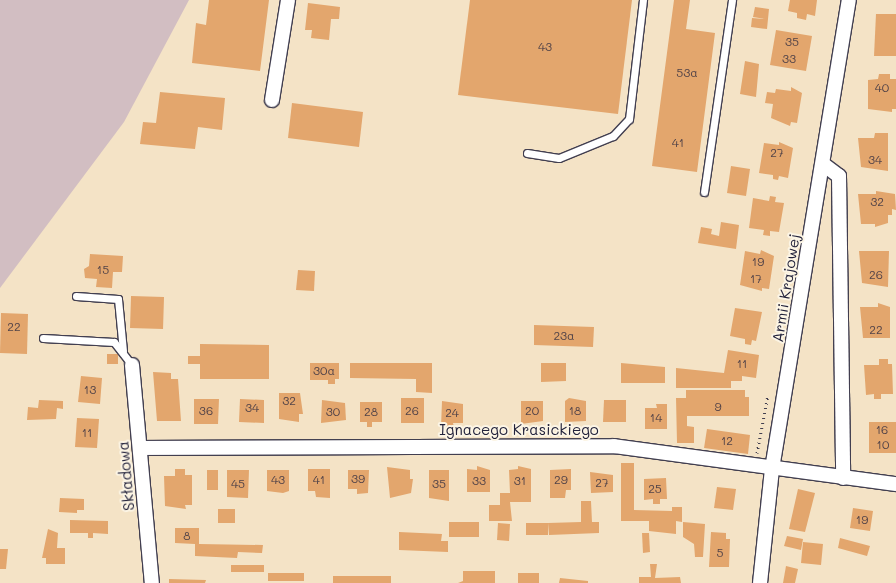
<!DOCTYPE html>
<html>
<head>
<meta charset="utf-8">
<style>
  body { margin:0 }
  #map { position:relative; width:896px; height:583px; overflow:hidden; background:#f4e3c6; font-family:Mali,sans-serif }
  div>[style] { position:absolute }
  .industrial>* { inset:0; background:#d2bec2 }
  .building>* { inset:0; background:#e3a66d }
  .path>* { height:3px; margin-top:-1.5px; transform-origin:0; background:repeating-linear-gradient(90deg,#423f50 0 1px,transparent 0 5px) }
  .roads { filter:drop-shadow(1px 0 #423f50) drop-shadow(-1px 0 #423f50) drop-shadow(0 1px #423f50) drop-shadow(0 -1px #423f50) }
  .lane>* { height:7px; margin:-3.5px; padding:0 3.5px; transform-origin:3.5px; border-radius:3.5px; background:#fff }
  .street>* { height:14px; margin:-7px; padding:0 7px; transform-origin:7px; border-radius:7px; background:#fff }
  span { translate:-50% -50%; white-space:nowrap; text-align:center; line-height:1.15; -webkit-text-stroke:4px #fcf5e5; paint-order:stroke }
  .number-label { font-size:12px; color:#524348 }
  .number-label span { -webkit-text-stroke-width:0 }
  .street-label { font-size:15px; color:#22223b }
</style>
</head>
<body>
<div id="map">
  <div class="industrial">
    <i style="clip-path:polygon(0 0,189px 0,124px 122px,0 288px)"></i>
  </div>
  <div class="building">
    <i style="clip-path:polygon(209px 0,269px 0,260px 71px,192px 63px,196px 23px,206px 25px)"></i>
    <i style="clip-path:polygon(470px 0,632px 0,618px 114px,458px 95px)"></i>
    <i style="clip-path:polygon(674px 0,690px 0,686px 29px,715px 33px,697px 172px,652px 166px)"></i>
    <i style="clip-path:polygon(790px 0,817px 0,815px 16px,807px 14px,806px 20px,797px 18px,797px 13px,788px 11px)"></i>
    <i style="clip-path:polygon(308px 3px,340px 7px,339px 19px,331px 19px,329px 40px,311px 38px,312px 30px,305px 30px)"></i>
    <i style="clip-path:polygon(755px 7px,769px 9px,767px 29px,751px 27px,752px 18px,765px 19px,753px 17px)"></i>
    <i style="clip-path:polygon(876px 14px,896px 14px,896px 56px,874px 56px)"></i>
    <i style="clip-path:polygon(776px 30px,812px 36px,806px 71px,770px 65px)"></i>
    <i style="clip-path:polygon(745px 61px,759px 64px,756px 97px,740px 94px)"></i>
    <i style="clip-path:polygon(879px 74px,890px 74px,890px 79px,896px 79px,896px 109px,892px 109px,892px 112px,868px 109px,868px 80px,878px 79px)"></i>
    <i style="clip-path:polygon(791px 87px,802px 93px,797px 123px,791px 122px,790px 126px,771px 118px,773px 104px,765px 103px,767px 92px,775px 93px,776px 89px,791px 91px)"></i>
    <i style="clip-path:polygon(160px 92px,225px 98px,222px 130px,198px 127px,195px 149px,140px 144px,143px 122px,156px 123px)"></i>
    <i style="clip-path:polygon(292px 103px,363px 112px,359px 147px,288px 138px)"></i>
    <i style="clip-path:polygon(875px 133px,888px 133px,888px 171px,861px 167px,858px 138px,874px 138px)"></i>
    <i style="clip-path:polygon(779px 142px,793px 148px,788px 178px,779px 176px,778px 180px,773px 179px,773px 175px,759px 173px,764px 143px,779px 145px)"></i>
    <i style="clip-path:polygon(731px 166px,750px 169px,746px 196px,727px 193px)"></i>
    <i style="clip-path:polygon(876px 191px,895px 194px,896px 210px,892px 209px,892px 215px,888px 215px,888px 223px,875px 227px,875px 224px,861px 224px,858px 194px,876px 194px)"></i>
    <i style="clip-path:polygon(770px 196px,776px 197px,775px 202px,784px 203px,779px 232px,770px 231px,770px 236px,763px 235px,764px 230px,749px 228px,753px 198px,769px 201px)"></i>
    <i style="clip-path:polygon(721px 222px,739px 225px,736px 249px,698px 243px,701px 227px,712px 229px,711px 234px,719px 236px)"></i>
    <i style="clip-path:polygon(761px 250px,774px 256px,769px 289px,762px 288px,762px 291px,740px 285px,745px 251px,760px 254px)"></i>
    <i style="clip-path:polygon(859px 251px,889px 251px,888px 287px,862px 283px)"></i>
    <i style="clip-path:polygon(90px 254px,123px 256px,122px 272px,113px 272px,112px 288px,96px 287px,97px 279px,85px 278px,84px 269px,89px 266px)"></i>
    <i style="clip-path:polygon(298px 270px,315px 271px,314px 291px,296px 290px)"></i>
    <i style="clip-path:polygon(131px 296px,164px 297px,163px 329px,130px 328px)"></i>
    <i style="clip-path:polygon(878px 303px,890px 307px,890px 338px,863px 338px,860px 307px,878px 307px)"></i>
    <i style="clip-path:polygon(735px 308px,762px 312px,756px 341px,752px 340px,751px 345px,745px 344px,745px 339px,730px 336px)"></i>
    <i style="clip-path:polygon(1px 313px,28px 314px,27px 354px,0 353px)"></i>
    <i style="clip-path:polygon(534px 325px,594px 327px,593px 347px,534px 345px)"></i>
    <i style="clip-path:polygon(200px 344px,269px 345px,269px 379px,200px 379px,200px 364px,188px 364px,188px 356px,200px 356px)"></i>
    <i style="clip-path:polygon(728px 350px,759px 355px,756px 378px,742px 376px,742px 381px,731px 381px,731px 388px,676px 388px,676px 368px,724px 373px)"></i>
    <i style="clip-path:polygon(107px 354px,118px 354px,118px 364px,107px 364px)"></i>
    <i style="clip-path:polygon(879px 359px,888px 359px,888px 364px,892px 364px,893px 394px,881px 394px,881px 399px,874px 399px,874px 394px,866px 395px,864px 365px,879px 365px)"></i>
    <i style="clip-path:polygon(310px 363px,339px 363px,339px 379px,335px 379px,335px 384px,328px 384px,328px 380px,310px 380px)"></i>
    <i style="clip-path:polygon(350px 363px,432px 363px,432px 393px,416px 392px,416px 379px,350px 378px)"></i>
    <i style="clip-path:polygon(541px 363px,566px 363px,566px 381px,541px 382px)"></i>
    <i style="clip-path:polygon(621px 363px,665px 367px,665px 383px,621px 383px)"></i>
    <i style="clip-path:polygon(153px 372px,171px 373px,171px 379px,178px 379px,181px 421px,157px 421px)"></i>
    <i style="clip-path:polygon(81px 376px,102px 378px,100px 404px,78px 402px)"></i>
    <i style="clip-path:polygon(686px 390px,745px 390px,745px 397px,749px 397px,749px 416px,687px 416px,687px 426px,694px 427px,694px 443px,677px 443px,676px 398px,686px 398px)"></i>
    <i style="clip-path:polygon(279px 393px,300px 393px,303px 414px,299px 414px,299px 422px,279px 419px)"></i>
    <i style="clip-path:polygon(401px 398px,424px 398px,424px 423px,401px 423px)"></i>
    <i style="clip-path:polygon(569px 398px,586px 401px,586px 421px,565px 422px,565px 401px)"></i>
    <i style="clip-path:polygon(194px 399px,219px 399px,218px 424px,194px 424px)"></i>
    <i style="clip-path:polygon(240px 399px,264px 400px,264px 423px,239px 422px)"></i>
    <i style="clip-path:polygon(39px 400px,63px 401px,63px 409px,57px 408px,56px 419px,27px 420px,28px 407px,38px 408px)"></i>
    <i style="clip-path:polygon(322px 400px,345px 403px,346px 420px,321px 423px)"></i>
    <i style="clip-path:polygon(604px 400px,626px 400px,626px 422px,603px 422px)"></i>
    <i style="clip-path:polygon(442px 401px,463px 404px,463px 423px,453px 423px,454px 427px,441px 427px)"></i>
    <i style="clip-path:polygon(521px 401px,543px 401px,543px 421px,521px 424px)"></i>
    <i style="clip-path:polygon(360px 402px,382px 402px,382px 422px,372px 422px,372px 427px,367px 427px,367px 422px,360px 422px)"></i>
    <i style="clip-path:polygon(656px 404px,667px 404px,667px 429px,645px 429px,645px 408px,657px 408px)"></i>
    <i style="clip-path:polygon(77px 418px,99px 419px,97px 448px,75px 447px)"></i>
    <i style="clip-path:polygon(869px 422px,896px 422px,896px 453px,869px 453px)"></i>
    <i style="clip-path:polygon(707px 429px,750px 435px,748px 454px,704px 448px)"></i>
    <i style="clip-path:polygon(621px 463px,634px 463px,634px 510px,672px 511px,672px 507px,682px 507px,682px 522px,676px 521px,676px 534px,649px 531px,649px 521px,621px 521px)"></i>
    <i style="clip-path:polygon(477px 466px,490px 470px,490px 492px,467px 492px,467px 469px,477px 470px)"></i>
    <i style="clip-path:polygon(518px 466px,531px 469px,531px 502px,510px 502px,512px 521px,489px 521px,489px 505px,500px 505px,500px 493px,510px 493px,509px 470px,518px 469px)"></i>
    <i style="clip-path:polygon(387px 467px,410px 470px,410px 479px,413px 479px,411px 493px,390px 498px)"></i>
    <i style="clip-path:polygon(175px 469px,185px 469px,185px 475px,192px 475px,192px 505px,185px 505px,186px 509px,165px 506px,164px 476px,175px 476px)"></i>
    <i style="clip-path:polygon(308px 469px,330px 469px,330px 498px,316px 497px,315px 491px,308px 491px)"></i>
    <i style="clip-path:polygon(571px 469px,571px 490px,566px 490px,565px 498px,550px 498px,550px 470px)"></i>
    <i style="clip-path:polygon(207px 470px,218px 470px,218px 490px,207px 490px)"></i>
    <i style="clip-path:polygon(227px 470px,249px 470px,248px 498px,227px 497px)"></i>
    <i style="clip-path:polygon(267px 470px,289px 470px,289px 491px,283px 493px,267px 491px)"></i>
    <i style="clip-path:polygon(348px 470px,369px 470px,368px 493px,357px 494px,357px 489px,348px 489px)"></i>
    <i style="clip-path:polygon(429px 470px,449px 470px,449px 501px,429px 498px)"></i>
    <i style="clip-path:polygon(590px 472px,613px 475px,613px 492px,591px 493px)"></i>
    <i style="clip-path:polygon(666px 478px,667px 499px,660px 499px,660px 504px,653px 504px,653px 499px,644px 500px,644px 479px)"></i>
    <i style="clip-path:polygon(717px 487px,736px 489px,733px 510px,714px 508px)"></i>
    <i style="clip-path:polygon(798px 489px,815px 493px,805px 532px,789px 529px)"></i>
    <i style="clip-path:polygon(60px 498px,84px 499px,84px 510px,77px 510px,77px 513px,59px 512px)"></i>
    <i style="clip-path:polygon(581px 501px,591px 501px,592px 522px,599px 522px,599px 533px,549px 535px,548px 523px,581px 522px)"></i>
    <i style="clip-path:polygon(853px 508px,873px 511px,870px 531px,850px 528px)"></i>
    <i style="clip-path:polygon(218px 509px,235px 509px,235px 523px,218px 523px)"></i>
    <i style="clip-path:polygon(70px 520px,108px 521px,108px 534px,93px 533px,93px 538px,88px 538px,88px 533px,70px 533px)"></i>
    <i style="clip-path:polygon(449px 522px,479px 522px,479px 537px,449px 537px)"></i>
    <i style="clip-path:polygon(683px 522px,705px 524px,703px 557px,695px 557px,694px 544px,683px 537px)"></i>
    <i style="clip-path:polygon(498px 523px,510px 524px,509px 541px,497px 540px)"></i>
    <i style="clip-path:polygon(526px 523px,548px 523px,548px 535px,526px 535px)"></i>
    <i style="clip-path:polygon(175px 528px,199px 528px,199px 544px,263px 545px,262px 553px,238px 552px,237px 558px,195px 556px,195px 544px,175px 543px)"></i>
    <i style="clip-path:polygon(48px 529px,58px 533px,57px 548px,65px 548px,65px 564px,46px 564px,46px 558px,42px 558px)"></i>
    <i style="clip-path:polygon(399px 532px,442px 534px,441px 541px,448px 541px,448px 552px,399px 550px)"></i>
    <i style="clip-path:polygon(711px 532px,726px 533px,726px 539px,730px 539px,729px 567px,709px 567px)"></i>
    <i style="clip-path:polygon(642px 533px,649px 533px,650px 552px,643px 553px)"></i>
    <i style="clip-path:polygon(787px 536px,803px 539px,801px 550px,784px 546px)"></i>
    <i style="clip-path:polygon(840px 538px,870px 546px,867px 556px,838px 548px)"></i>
    <i style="clip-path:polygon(803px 542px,823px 544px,821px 565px,801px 563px)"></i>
    <i style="clip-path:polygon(0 549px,8px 549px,6px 569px,0 569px)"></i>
    <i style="clip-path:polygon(650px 564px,657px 564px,655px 578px,680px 577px,681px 583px,639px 583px,639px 577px,651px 577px)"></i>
    <i style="clip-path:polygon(231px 565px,264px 565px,264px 572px,231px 572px)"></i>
    <i style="clip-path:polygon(786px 566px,798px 569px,795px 583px,783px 583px)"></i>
    <i style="clip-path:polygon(463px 571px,495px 571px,495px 583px,458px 583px,463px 581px)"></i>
    <i style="clip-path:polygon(268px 573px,304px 573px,304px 581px,268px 581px)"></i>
    <i style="clip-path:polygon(518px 573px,539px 573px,539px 583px,518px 583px)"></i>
    <i style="clip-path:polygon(333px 576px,391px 576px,391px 583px,333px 583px)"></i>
    <i style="clip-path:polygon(560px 578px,588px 581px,588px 583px,559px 583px)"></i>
    <i style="clip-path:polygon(169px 579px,206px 580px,205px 583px,169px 583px)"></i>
  </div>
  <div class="path">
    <i style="left:757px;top:453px;width:59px;rotate:-79.3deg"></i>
  </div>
  <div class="roads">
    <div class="lane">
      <i style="left:527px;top:153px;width:32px;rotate:9deg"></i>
      <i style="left:559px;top:158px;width:58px;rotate:-22.2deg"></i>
      <i style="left:613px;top:136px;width:23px;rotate:-47deg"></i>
      <i style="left:629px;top:119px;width:120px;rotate:-83.3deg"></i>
      <i style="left:704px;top:192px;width:194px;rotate:-81.7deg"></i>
      <i style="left:76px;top:296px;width:42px;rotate:4.1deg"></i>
      <i style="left:118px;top:299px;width:52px;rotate:84.5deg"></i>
      <i style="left:43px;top:338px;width:71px;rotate:3.2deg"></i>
      <i style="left:114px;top:342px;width:29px;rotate:52deg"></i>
    </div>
    <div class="street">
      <i style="left:272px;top:100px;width:101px;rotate:-80.9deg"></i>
      <i style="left:823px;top:164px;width:20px;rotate:37deg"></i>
      <i style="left:839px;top:176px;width:302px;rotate:89.2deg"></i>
      <i style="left:132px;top:365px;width:219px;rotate:84.8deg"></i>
      <i style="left:140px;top:448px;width:474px;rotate:-0.2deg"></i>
      <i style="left:614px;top:446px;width:285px;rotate:7.7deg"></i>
      <i style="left:760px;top:583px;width:115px;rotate:-84deg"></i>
      <i style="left:772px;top:469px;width:475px;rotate:-80.7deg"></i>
    </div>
  </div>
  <div class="number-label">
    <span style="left:792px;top:42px">35</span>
    <span style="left:545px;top:47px">43</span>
    <span style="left:789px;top:59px">33</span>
    <span style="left:687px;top:73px">53a</span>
    <span style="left:882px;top:88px">40</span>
    <span style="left:678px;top:143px">41</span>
    <span style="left:777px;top:153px">27</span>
    <span style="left:875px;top:160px">34</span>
    <span style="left:877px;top:202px">32</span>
    <span style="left:758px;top:262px">19</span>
    <span style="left:103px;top:270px">15</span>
    <span style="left:876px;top:275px">26</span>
    <span style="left:756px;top:279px">17</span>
    <span style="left:14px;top:327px">22</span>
    <span style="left:876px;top:330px">22</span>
    <span style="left:564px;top:336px">23a</span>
    <span style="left:742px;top:364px">11</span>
    <span style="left:324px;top:371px">30a</span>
    <span style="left:90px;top:390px">13</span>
    <span style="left:289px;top:401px">32</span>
    <span style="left:718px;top:407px">9</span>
    <span style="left:252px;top:408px">34</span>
    <span style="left:206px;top:411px">36</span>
    <span style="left:412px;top:411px">26</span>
    <span style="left:532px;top:411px">20</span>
    <span style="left:575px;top:411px">18</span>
    <span style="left:333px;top:412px">30</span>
    <span style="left:371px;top:412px">28</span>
    <span style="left:452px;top:413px">24</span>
    <span style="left:656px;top:418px">14</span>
    <span style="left:882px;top:430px">16</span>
    <span style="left:87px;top:433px">11</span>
    <span style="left:727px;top:441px">12</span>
    <span style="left:883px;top:445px">10</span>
    <span style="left:358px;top:479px">39</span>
    <span style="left:278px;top:480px">43</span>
    <span style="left:319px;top:480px">41</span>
    <span style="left:561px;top:480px">29</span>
    <span style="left:479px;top:481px">33</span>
    <span style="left:520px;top:481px">31</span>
    <span style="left:602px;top:483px">27</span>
    <span style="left:238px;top:484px">45</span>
    <span style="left:439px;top:484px">35</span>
    <span style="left:655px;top:489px">25</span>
    <span style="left:862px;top:520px">19</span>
    <span style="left:187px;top:536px">8</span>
    <span style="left:720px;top:553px">5</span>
  </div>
  <div class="street-label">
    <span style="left:786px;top:288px;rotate:-81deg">Armii Krajowej</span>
    <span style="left:519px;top:430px">Ignacego Krasickiego</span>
    <span style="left:126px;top:476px;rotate:-95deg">Składowa</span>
  </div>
</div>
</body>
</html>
